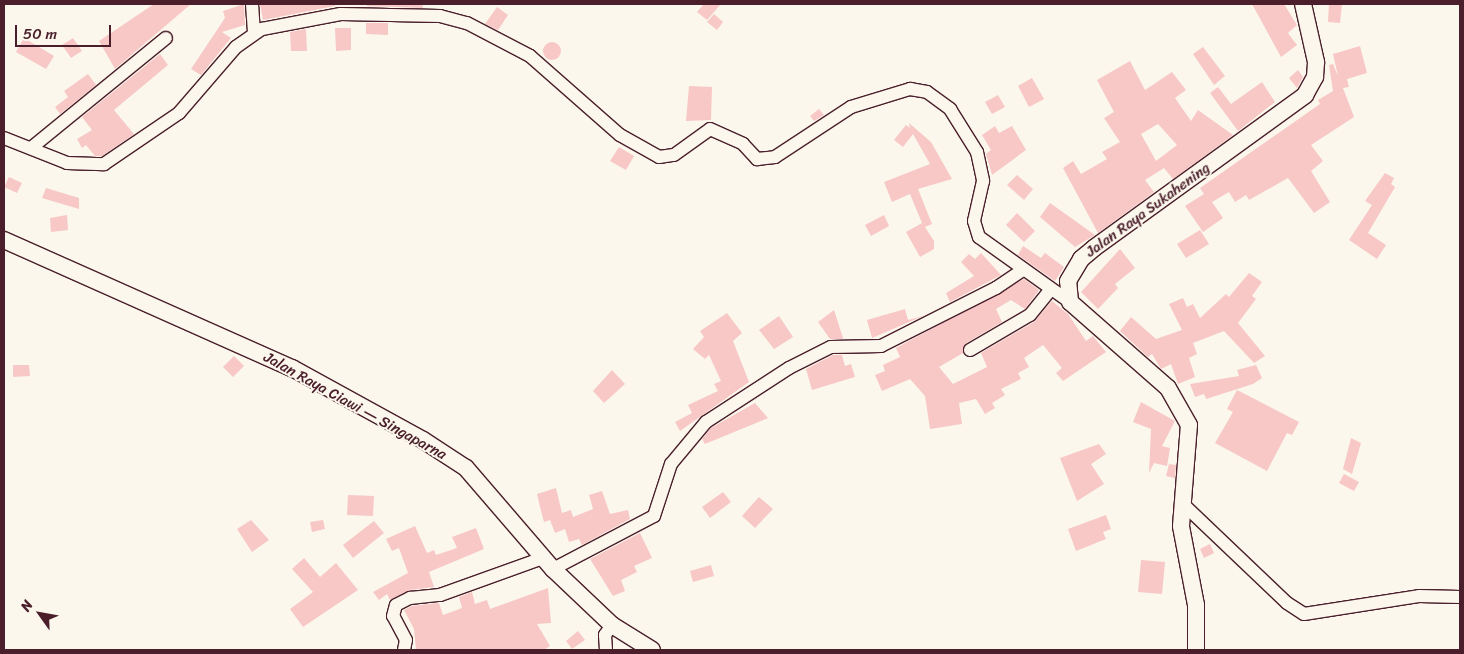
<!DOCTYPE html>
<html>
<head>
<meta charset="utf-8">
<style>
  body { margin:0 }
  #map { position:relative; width:1464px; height:654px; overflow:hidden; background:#fbf7ec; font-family:Sriracha,sans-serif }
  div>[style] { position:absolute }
  .building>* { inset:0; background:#f8c8c6 }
  .round { border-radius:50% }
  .roads { filter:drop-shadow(1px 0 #4a1f2b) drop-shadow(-1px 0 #4a1f2b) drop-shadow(0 1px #4a1f2b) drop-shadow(0 -1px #4a1f2b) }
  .minor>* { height:12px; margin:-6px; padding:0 6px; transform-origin:6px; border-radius:6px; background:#fbf7ec }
  .major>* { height:16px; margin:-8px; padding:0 8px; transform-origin:8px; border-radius:8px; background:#fbf7ec }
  span { translate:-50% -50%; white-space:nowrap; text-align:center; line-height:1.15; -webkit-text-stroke:4px #fbf7ec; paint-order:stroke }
  .street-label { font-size:15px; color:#4a1f2b }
  .frame { position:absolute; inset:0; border:5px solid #4a1f2b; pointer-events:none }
  .north { position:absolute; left:15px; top:589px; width:50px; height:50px; -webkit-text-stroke:4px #fbf7ec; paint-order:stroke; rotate:302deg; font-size:14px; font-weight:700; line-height:20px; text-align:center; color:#4a1f2b }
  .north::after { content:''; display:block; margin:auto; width:18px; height:22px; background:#4a1f2b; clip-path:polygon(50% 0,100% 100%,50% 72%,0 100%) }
  .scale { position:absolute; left:15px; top:25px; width:96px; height:22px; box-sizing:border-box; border:2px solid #4a1f2b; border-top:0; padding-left:6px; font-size:15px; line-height:18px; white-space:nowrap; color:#4a1f2b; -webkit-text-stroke:4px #fbf7ec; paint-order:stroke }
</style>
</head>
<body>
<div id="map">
  <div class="building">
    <i style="clip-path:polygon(154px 4px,191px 4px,115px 69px,99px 41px)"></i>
    <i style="clip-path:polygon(244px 4px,245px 25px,222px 32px,231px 38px,201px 75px,191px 69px,225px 18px,223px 11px)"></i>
    <i style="clip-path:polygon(260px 4px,334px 4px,335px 6px,263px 20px)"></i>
    <i style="clip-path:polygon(367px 4px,422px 4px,423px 8px,367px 6px)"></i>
    <i style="clip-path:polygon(704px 4px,721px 4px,707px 20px,697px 12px)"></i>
    <i style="clip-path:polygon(1252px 4px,1284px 4px,1297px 25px,1288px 33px,1297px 45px,1281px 57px)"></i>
    <i style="clip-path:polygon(1329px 4px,1342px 4px,1340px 23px,1328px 22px)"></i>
    <i style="clip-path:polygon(497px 7px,508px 15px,498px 30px,485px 24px)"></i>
    <i style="clip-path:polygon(714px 14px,723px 22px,717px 30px,707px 22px)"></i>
    <i style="clip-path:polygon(366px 23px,388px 23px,388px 35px,366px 34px)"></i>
    <i style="clip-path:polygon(335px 28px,351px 28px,351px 50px,336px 51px)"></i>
    <i style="clip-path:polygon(306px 29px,307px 51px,291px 51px,290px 32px)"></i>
    <i style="clip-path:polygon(24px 38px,54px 56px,46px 69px,16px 52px)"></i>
    <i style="clip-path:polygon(73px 38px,82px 51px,71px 58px,62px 45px)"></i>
    <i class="round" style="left:543px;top:42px;width:18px;height:18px"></i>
    <i style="clip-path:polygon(1360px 46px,1367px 73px,1347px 79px,1349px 87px,1343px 88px,1354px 117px,1311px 145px,1323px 161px,1311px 171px,1330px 202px,1314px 213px,1288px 178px,1249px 200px,1246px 195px,1235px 202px,1229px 192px,1212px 202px,1223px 218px,1203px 232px,1185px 206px,1204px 194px,1200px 188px,1320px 104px,1318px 100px,1333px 91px,1329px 65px,1333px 64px,1338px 76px,1333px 54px)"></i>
    <i style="clip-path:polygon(1203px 47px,1225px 76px,1214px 85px,1193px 54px)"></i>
    <i style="clip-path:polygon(160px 54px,168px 65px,114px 110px,134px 134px,102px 156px,95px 156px,86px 145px,82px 148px,77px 139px,92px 130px,82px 117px)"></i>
    <i style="clip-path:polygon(evenodd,1130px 61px,1145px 90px,1172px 72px,1186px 90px,1175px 98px,1191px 121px,1198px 110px,1233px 135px,1173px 179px,1164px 168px,1145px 180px,1154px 192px,1098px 233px,1063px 168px,1073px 161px,1081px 174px,1107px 159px,1102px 152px,1120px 142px,1104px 118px,1114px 112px,1097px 80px,1130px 61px,1158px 124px,1177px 145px,1156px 161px,1141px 134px,1158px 124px)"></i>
    <i style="clip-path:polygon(1298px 70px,1303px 77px,1297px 88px,1289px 78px)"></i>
    <i style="clip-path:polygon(88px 74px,96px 85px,60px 114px,55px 107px,68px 97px,64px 91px)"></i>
    <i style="clip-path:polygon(1032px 78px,1044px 99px,1029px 107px,1018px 86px)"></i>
    <i style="clip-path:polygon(1262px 82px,1275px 102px,1238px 131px,1210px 93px,1218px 87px,1231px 104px)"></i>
    <i style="clip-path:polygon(689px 86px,712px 87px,711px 120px,686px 121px)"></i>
    <i style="clip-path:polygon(998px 95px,1005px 107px,992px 114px,985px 102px)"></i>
    <i style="clip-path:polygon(819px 109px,824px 115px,814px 121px,810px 116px)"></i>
    <i style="clip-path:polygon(909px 123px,931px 142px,952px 179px,918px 189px,932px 224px,925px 227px,934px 241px,934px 249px,920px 257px,906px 232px,922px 223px,910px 194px,892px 202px,884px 182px,930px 164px,913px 134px,903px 147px,894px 140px,906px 125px,910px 128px)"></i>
    <i style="clip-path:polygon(995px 126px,999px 133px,1012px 126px,1026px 150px,992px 175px,986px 154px,991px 150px,982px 135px)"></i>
    <i style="clip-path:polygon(619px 147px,634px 156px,626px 170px,610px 161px)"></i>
    <i style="clip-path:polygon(1385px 173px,1394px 178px,1391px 184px,1395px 187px,1368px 233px,1386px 245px,1377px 259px,1349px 240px,1372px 205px,1365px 201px)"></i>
    <i style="clip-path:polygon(1017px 175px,1033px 189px,1024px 200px,1007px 185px)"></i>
    <i style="clip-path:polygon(9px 177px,22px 183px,17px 193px,4px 187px)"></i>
    <i style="clip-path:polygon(46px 188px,79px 198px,79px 209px,42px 198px)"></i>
    <i style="clip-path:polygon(1050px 203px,1095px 235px,1075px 247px,1040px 217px)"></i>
    <i style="clip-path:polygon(1017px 213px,1035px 231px,1024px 242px,1006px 225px)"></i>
    <i style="clip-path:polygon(67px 215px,68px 230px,51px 232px,50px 218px)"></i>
    <i style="clip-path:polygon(884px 215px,889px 226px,871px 236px,865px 225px)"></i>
    <i style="clip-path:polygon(1200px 230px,1209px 244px,1186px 258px,1177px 244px)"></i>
    <i style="clip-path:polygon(1023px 246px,1041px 258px,1045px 253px,1064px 267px,1055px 281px,1018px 255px)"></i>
    <i style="clip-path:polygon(1120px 249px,1135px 268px,1115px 284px,1118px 288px,1098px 309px,1081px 292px)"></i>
    <i style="clip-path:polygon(981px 253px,1001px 275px,950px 302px,946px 293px,974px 276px,961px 262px,969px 254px,975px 259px)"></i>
    <i style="clip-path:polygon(1249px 273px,1262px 282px,1252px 296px,1256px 299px,1238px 323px,1265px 356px,1254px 363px,1224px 331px,1193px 343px,1197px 354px,1189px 358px,1195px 377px,1178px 384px,1171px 364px,1161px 369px,1152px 354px,1148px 357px,1120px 331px,1131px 317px,1156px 339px,1182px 330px,1169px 304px,1183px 298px,1187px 307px,1193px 304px,1200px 318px,1226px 294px,1229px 297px)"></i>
    <i style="clip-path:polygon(1024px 279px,1039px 290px,1025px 309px,1011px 300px,996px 309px,1002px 322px,966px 343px,963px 353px,939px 367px,953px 384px,987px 367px,981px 353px,1034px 322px,1052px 301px,1068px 314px,1086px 341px,1093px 336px,1106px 352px,1063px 381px,1056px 373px,1062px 368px,1043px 345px,1024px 358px,1029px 367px,1018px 373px,1021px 379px,1001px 389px,1005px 395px,992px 403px,995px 408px,985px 414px,976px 399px,959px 403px,962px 424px,930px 429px,925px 396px,910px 379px,882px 391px,875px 375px,885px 371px,883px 365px,900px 357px,896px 348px)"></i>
    <i style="clip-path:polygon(905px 309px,908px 320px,923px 316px,872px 338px,867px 320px)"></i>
    <i style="clip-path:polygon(834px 310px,843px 338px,842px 339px,830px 339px,818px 322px)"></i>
    <i style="clip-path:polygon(727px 313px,742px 333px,733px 341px,749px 382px,680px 431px,675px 422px,692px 413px,688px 405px,718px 391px,714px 384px,721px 381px,709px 355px,705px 359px,693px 349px,704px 337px,700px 331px)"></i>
    <i style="clip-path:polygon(779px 316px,793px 337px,774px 349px,759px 330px)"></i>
    <i style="clip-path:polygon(833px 355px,842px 355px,845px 366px,851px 364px,855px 377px,812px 390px,806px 369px)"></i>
    <i style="clip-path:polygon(234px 356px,244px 366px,233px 377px,223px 367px)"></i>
    <i style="clip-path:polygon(13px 365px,29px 365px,30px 376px,13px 377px)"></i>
    <i style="clip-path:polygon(1256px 365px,1262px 378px,1253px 384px,1206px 399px,1204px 394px,1195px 397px,1190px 384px,1239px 376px,1237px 370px)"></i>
    <i style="clip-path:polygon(612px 370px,625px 384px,604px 403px,593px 391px)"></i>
    <i style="clip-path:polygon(1237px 390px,1299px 422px,1292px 435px,1287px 433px,1267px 471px,1215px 443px,1233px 412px,1227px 409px)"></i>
    <i style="clip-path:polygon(1141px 402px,1175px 421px,1162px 446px,1170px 448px,1167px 466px,1154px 463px,1149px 473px,1151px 429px,1133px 422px)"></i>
    <i style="clip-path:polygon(755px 403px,768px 418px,705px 444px,702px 439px,711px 428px)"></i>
    <i style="clip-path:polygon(1351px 438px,1361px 443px,1352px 474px,1343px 469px)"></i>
    <i style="clip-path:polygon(1099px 444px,1106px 454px,1091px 464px,1104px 484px,1077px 501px,1060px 458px)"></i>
    <i style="clip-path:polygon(1169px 464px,1176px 465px,1175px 478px,1166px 476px)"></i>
    <i style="clip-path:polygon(1344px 474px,1359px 482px,1354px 491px,1339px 483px)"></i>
    <i style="clip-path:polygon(556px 488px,562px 513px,571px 510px,573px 517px,593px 509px,589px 495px,602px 491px,610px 514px,628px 510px,630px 519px,582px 545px,579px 539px,569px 542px,565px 529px,555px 533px,550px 520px,544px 522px,540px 507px,537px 494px)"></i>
    <i style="clip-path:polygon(723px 492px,731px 502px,710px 518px,702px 507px)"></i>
    <i style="clip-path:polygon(348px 495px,374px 496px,373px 516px,347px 515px)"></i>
    <i style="clip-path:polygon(759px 497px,773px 509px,755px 528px,742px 516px)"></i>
    <i style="clip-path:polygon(1106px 515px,1111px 529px,1103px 532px,1106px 539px,1076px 551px,1068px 529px)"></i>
    <i style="clip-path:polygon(251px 520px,269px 540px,252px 552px,237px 529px)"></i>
    <i style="clip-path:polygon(323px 520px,325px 529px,312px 532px,310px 522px)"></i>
    <i style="clip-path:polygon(374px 521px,384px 533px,353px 558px,343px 545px)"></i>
    <i style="clip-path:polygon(415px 526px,427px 553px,434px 550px,436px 555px,457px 548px,452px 537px,476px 528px,484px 549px,429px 572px,434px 587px,409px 590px,390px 600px,387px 594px,379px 600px,373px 592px,408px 573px,399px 548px,392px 551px,386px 539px)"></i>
    <i style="clip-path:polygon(640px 533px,652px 558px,634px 566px,637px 572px,621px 580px,625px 591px,613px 596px,590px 559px)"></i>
    <i style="clip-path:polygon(1210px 544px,1214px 553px,1204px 558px,1200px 549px)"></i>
    <i style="clip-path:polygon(304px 558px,320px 577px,336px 563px,358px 590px,303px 627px,290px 609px,313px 592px,292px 569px)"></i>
    <i style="clip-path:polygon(1141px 560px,1165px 562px,1162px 594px,1138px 592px)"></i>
    <i style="clip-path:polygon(711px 565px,714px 576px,693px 582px,690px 571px)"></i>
    <i style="clip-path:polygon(548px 588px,551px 623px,537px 624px,550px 646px,544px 650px,416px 650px,414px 629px,404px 610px,412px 606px,439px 603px,443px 615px,462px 608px,459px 597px,472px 592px,475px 604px,487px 600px,490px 609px)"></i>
    <i style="clip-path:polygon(578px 631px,585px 640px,572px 649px,566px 641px)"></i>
  </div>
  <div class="roads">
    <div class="minor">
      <i style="left:252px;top:4px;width:29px;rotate:86deg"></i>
      <i style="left:4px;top:138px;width:68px;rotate:21.6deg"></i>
      <i style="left:67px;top:163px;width:37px;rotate:2deg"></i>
      <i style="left:104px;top:164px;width:91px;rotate:-34.2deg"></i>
      <i style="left:179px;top:113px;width:87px;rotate:-49.2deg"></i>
      <i style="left:236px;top:47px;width:32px;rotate:-35deg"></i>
      <i style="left:262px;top:29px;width:80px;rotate:-10.8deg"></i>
      <i style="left:341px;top:14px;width:99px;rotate:1.2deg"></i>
      <i style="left:440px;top:16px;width:28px;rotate:15deg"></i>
      <i style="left:467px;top:23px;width:71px;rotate:27.6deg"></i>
      <i style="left:530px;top:56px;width:120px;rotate:41.3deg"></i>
      <i style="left:620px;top:135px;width:45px;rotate:29.4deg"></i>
      <i style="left:659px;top:157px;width:15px;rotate:-8deg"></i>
      <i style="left:674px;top:155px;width:44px;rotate:-35.8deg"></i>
      <i style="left:710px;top:129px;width:36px;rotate:24deg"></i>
      <i style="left:743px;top:144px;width:21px;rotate:47deg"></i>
      <i style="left:757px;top:159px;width:18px;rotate:-6deg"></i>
      <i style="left:775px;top:157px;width:91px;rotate:-33.3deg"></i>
      <i style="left:851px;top:107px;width:62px;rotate:-17deg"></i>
      <i style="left:910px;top:89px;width:17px;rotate:10deg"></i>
      <i style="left:927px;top:92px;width:29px;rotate:36deg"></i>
      <i style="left:950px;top:109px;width:51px;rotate:57.9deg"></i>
      <i style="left:977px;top:152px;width:30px;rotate:78deg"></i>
      <i style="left:983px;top:181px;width:41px;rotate:102.7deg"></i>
      <i style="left:974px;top:221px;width:17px;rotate:73deg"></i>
      <i style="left:979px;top:237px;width:112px;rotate:35.5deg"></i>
      <i style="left:31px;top:148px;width:174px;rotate:-39.2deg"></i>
      <i style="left:970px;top:350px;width:69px;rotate:-30.3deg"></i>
      <i style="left:1030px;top:315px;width:32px;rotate:-51deg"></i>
      <i style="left:1182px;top:503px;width:145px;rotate:43.6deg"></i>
      <i style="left:1287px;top:603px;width:20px;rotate:33deg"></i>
      <i style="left:1304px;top:614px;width:116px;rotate:-8.9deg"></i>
      <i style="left:1419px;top:596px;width:41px;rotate:1.4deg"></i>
      <i style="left:553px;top:569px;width:114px;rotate:-27.7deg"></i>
      <i style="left:654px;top:516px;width:55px;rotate:-71.9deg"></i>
      <i style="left:671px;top:464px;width:55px;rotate:-50.2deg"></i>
      <i style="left:706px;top:422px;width:99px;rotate:-33deg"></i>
      <i style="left:789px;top:368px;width:47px;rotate:-26.6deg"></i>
      <i style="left:831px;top:347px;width:50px;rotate:-1.1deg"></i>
      <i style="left:881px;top:346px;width:129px;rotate:-26.8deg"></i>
      <i style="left:996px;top:288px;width:30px;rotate:-34deg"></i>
      <i style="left:404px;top:650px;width:10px;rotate:-79deg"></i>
      <i style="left:406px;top:640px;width:27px;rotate:-118deg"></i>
      <i style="left:393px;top:616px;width:11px;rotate:-75deg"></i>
      <i style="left:396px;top:605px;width:16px;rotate:-27deg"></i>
      <i style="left:410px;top:598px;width:30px;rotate:-6deg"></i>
      <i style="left:440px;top:595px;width:109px;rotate:-19.8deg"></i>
      <i style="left:606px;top:650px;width:15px;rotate:-94deg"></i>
      <i style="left:605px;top:635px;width:12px;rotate:-55deg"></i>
    </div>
    <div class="major">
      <i style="left:4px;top:240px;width:315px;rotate:24deg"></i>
      <i style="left:292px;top:368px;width:149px;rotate:28.8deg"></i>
      <i style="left:423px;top:440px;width:51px;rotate:33.1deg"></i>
      <i style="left:466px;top:468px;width:133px;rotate:49.3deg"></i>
      <i style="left:553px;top:569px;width:81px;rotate:43.5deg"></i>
      <i style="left:612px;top:625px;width:47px;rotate:32deg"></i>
      <i style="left:1196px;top:650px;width:45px;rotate:-90deg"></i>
      <i style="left:1196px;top:605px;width:80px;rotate:-100.8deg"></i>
      <i style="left:1181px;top:526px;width:101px;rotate:-85.5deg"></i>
      <i style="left:1189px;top:425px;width:43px;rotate:-119.6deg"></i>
      <i style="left:1168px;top:388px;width:130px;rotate:-138.7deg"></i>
      <i style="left:1070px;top:302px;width:21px;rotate:-95deg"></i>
      <i style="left:1068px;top:281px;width:26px;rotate:-59deg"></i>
      <i style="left:1081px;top:259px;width:17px;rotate:-40deg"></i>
      <i style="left:1094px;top:248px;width:261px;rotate:-35.9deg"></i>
      <i style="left:1305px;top:95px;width:21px;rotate:-61deg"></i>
      <i style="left:1315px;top:77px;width:15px;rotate:-86deg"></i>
      <i style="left:1316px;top:62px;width:59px;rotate:-102.6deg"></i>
    </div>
  </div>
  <div class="street-label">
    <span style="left:1148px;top:210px;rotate:-36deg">Jalan Raya Sukahening</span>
    <span style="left:355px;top:406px;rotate:29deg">Jalan Raya Ciawi — Singaparna</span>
  </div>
  <div class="frame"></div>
  <div class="north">N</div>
  <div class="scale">50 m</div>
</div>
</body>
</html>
